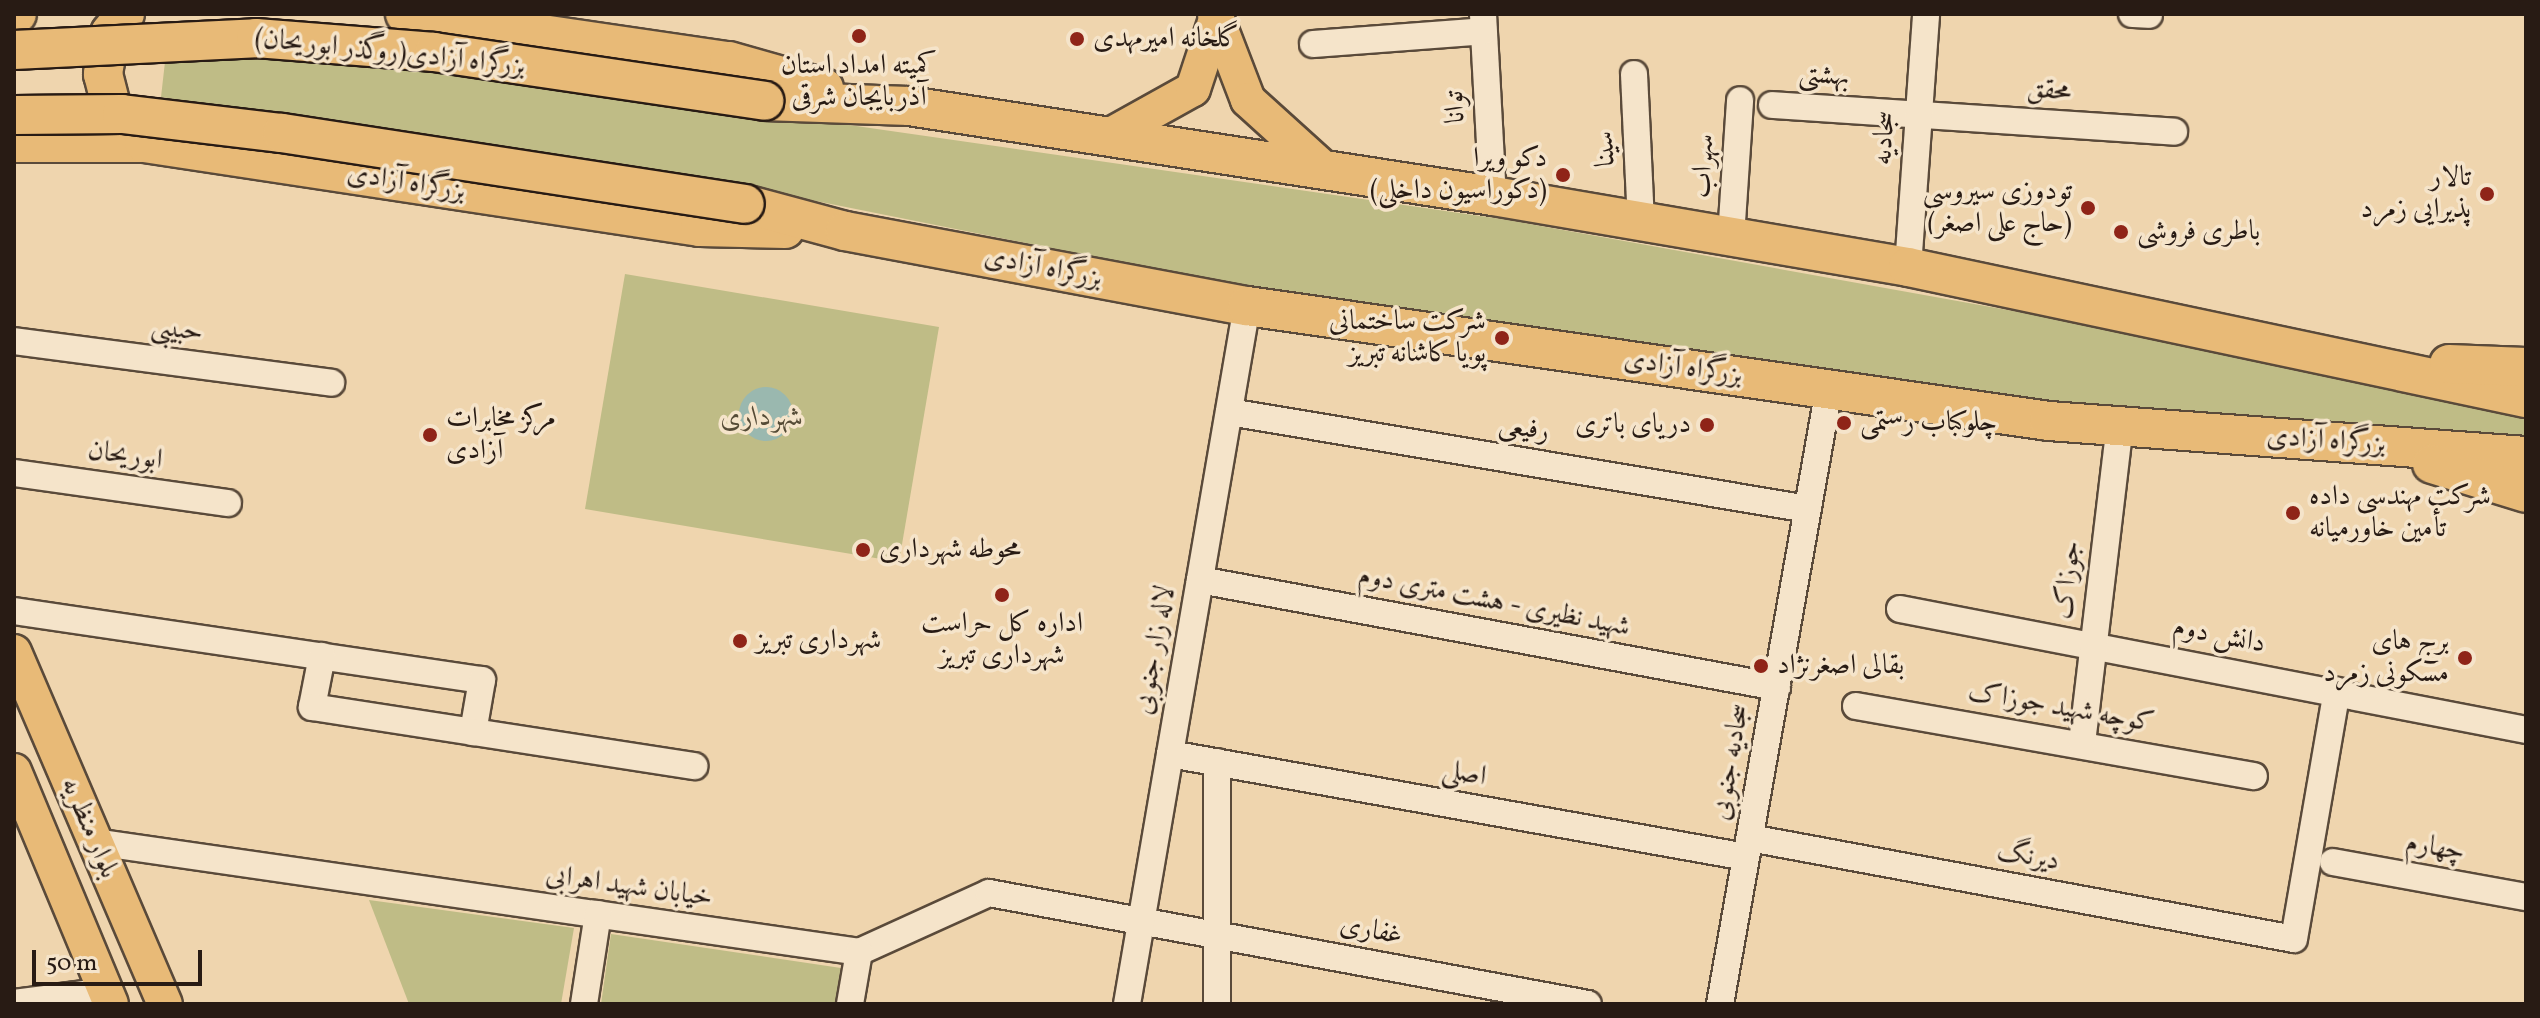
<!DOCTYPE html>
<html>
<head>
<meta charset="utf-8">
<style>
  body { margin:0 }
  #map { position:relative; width:2540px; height:1018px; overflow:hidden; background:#efd5ae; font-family:Vollkorn,Amiri,serif }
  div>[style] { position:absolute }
  .green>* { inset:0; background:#bfbc86 }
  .water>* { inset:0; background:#9ab8af }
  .round { border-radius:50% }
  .roads { filter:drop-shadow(2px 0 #5a4a3a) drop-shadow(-2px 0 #5a4a3a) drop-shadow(0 2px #5a4a3a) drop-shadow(0 -2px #5a4a3a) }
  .minor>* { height:26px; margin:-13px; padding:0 13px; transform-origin:13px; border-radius:13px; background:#f5e4ca }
  .major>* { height:34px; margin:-17px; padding:0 17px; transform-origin:17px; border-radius:17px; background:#e8ba77 }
  .highway>* { height:38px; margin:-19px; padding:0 19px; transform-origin:19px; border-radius:19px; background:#e8ba77 }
  .bridges { filter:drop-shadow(2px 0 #281b14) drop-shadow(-2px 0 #281b14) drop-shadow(0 2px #281b14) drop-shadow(0 -2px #281b14) }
  .highway-bridge>* { height:38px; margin:-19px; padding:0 19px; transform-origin:19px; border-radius:19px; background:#e8ba77 }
  .dots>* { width:22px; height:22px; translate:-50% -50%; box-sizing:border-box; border:4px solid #f5e4ca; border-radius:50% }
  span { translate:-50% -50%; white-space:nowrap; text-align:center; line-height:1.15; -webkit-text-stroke:7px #f5e4ca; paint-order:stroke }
  .poi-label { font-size:28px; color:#281b14 }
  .left { translate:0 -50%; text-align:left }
  .right { translate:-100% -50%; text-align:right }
  .street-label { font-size:28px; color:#281b14 }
  .park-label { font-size:28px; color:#554b36; font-style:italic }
  .frame { position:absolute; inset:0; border:16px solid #281b14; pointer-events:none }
  .scale { position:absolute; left:32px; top:950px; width:170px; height:36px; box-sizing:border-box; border:4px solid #281b14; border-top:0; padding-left:10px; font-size:24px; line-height:28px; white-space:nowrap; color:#281b14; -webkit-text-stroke:6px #f5e4ca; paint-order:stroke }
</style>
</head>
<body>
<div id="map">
  <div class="green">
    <i style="clip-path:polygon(166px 53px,426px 64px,1508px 220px,2323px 367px,2526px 415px,2526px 440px,2044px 405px,1236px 285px,771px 192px,161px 97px)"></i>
    <i style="clip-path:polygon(625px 274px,939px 327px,899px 562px,585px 509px)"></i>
    <i style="clip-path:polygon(369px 900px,574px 928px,561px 1004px,409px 1004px)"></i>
    <i style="clip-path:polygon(611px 934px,841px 968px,835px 1004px,601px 1004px)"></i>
  </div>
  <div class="water">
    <i class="round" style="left:739px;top:387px;width:54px;height:54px"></i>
  </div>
  <div class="roads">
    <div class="minor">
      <i style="left:1483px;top:14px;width:182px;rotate:86.9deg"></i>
      <i style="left:2132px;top:14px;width:17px;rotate:3deg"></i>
      <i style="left:1313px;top:44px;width:171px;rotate:-4.3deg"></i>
      <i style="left:1634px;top:74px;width:147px;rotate:87.3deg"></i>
      <i style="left:1772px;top:105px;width:403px;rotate:3.8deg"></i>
      <i style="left:1731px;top:237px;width:137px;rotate:-86.2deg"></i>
      <i style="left:1908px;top:267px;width:254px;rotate:-85.9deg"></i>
      <i style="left:14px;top:341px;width:320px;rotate:7.5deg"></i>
      <i style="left:1229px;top:412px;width:587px;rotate:9.51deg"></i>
      <i style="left:14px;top:473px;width:216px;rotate:8deg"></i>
      <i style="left:1200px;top:580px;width:587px;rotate:10.51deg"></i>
      <i style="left:1900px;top:609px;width:638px;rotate:10.94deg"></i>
      <i style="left:14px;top:611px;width:473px;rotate:8.4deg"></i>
      <i style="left:482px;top:680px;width:53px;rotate:99.8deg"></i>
      <i style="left:322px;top:656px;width:52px;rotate:101.1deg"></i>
      <i style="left:312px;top:707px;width:387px;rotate:8.8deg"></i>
      <i style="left:1856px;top:706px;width:404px;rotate:10deg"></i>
      <i style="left:2082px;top:743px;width:319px;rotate:-83.2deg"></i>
      <i style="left:1170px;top:754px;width:585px;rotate:10.14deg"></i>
      <i style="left:1750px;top:838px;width:553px;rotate:10.52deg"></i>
      <i style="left:2294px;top:939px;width:252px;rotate:-80.2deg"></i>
      <i style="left:95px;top:842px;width:772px;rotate:8.19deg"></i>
      <i style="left:859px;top:952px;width:143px;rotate:-24.4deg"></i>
      <i style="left:989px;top:893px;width:609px;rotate:10.5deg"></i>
      <i style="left:2333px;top:862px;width:196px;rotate:10.3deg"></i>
      <i style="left:14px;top:1003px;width:93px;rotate:-7.4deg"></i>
      <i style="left:584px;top:1004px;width:91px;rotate:-81.2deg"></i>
      <i style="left:850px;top:1004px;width:53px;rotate:-80.2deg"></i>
      <i style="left:1127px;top:1004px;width:708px;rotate:-80.25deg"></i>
      <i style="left:1217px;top:1004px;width:242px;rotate:-90deg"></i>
      <i style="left:1720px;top:1004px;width:625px;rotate:-79.95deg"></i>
    </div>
    <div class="major">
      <i style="left:1215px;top:14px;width:92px;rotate:69deg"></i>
      <i style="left:1248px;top:100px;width:100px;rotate:42.2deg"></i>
      <i style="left:1114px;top:133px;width:90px;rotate:-29.1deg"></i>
      <i style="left:1193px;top:89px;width:74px;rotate:-71.8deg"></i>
      <i style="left:14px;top:652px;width:383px;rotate:66.8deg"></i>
      <i style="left:14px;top:771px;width:252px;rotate:67.4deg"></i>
    </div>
    <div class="highway">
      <i style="left:125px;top:14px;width:24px;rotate:128deg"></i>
      <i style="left:110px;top:33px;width:42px;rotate:99.7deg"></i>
      <i style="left:103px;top:74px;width:40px;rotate:75.6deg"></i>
      <i style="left:113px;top:113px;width:31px;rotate:45deg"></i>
      <i style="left:405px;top:14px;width:327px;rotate:8.3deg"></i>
      <i style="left:729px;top:61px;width:99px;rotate:15.9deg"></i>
      <i style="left:14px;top:15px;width:3px;rotate:-18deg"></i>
      <i style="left:764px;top:101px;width:145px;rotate:2deg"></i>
      <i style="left:909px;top:106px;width:591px;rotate:8.76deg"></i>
      <i style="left:1493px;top:196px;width:421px;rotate:9.7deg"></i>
      <i style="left:1908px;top:267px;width:632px;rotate:11.97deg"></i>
      <i style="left:14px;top:143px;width:130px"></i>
      <i style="left:144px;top:143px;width:562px;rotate:8.59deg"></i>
      <i style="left:700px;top:227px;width:85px;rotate:1.3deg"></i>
      <i style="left:745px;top:204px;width:104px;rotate:15.1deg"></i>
      <i style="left:845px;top:231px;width:409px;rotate:10.6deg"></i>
      <i style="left:1247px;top:306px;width:810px;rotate:8.16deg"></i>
      <i style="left:2049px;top:421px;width:478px;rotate:4.2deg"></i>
      <i style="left:2449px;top:364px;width:77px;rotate:2.2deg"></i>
      <i style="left:2432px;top:464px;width:98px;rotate:17.1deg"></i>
    </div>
  </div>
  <div class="bridges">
    <div class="highway-bridge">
      <i style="left:14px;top:50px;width:242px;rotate:-2.8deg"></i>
      <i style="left:256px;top:38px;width:179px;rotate:4.5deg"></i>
      <i style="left:434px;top:52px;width:334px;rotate:8.4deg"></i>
      <i style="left:14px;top:115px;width:108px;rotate:-0.5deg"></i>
      <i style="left:122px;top:114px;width:161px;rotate:6.8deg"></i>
      <i style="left:282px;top:133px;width:468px;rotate:8.7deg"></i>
    </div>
  </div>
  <div class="dots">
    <i style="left:859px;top:36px;background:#8f2418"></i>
    <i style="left:1077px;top:39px;background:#8f2418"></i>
    <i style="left:1563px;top:175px;background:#8f2418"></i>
    <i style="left:2487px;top:194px;background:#8f2418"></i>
    <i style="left:2088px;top:208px;background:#8f2418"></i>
    <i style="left:2121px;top:232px;background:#8f2418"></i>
    <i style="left:1502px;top:338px;background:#8f2418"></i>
    <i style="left:1844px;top:423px;background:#8f2418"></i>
    <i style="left:1707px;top:425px;background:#8f2418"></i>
    <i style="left:430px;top:435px;background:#8f2418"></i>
    <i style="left:2293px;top:513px;background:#8f2418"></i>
    <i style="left:863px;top:550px;background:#8f2418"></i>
    <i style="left:1002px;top:595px;background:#8f2418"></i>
    <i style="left:740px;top:641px;background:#8f2418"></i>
    <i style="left:2465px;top:658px;background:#8f2418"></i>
    <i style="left:1761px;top:666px;background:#8f2418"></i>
  </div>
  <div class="poi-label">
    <span class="left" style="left:1093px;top:39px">گلخانه امیرمهدی</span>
    <span style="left:859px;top:82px">کمیته امداد استان<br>آذربایجان شرقی</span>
    <span class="right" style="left:1547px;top:175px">دکو ویرا<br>(دکوراسیون داخلی)</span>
    <span class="right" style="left:2471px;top:194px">تالار<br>پذیرایی زمرد</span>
    <span class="right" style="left:2072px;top:208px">تودوزی سیروسی<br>(حاج علی اصغر)</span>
    <span class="left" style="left:2137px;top:232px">باطری فروشی</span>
    <span class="right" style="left:1486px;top:338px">شرکت ساختمانی<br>پویا کاشانه تبریز</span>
    <span class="left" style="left:446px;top:435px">مرکز مخابرات<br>آزادی</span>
    <span class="left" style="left:1860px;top:423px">چلوکباب رستمی</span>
    <span class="right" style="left:1691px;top:425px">دریای باتری</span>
    <span class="left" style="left:2309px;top:513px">شرکت مهندسى داده<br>تأمین خاورمیانه</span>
    <span class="left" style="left:879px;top:550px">محوطه شهرداری</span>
    <span style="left:1002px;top:640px">اداره کل حراست<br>شهرداری تبریز</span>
    <span class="left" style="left:756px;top:641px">شهرداری تبریز</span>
    <span class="right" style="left:2449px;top:658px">برج های<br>مسکونی زمرد</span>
    <span class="left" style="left:1777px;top:666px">بقالی اصغرنژاد</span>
  </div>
  <div class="street-label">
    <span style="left:390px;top:53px;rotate:6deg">بزرگراه آزادی(روگذر ابوریحان)</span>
    <span style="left:1824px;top:76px;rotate:4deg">بهشتی</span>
    <span style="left:2049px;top:91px;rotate:4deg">محقق</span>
    <span style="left:1456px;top:107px;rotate:-93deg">توانا</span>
    <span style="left:1885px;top:138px;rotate:-86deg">سجادیه</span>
    <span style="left:1606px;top:149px;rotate:-93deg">سینا</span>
    <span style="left:1704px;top:166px;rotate:-87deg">سهراب</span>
    <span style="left:406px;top:183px;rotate:9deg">بزرگراه آزادی</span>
    <span style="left:1043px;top:268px;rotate:11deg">بزرگراه آزادی</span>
    <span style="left:177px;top:330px;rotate:8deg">حبیبی</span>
    <span style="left:1683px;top:368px;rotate:8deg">بزرگراه آزادی</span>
    <span style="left:1524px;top:429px;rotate:9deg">رفیعی</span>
    <span style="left:2326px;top:441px;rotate:4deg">بزرگراه آزادی</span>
    <span style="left:125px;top:456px;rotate:8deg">ابوریحان</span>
    <span style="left:2068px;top:580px;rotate:-83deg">جوزاک</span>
    <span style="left:1494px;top:602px;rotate:11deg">شهید نظیری - هشت متری دوم</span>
    <span style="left:2219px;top:636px;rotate:11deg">دانش دوم</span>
    <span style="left:1155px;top:650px;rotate:-80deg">لاله زار جنوبی</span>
    <span style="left:2061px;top:708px;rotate:10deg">کوچه شهید جوزاک</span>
    <span style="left:1731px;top:762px;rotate:-80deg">سجادیه جنوبی</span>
    <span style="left:1464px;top:774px;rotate:10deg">اصلی</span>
    <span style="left:89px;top:828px;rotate:67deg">بلوار منظریه</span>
    <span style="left:2435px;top:848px;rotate:10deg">چهارم</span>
    <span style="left:2028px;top:857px;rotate:10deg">دیرنگ</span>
    <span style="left:629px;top:887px;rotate:8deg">خیابان شهید اهرابی</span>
    <span style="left:1371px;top:931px;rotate:11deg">غفاری</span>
  </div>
  <div class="park-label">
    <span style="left:762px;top:418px">شهرداری</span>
  </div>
  <div class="frame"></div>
  <div class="scale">50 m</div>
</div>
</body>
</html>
